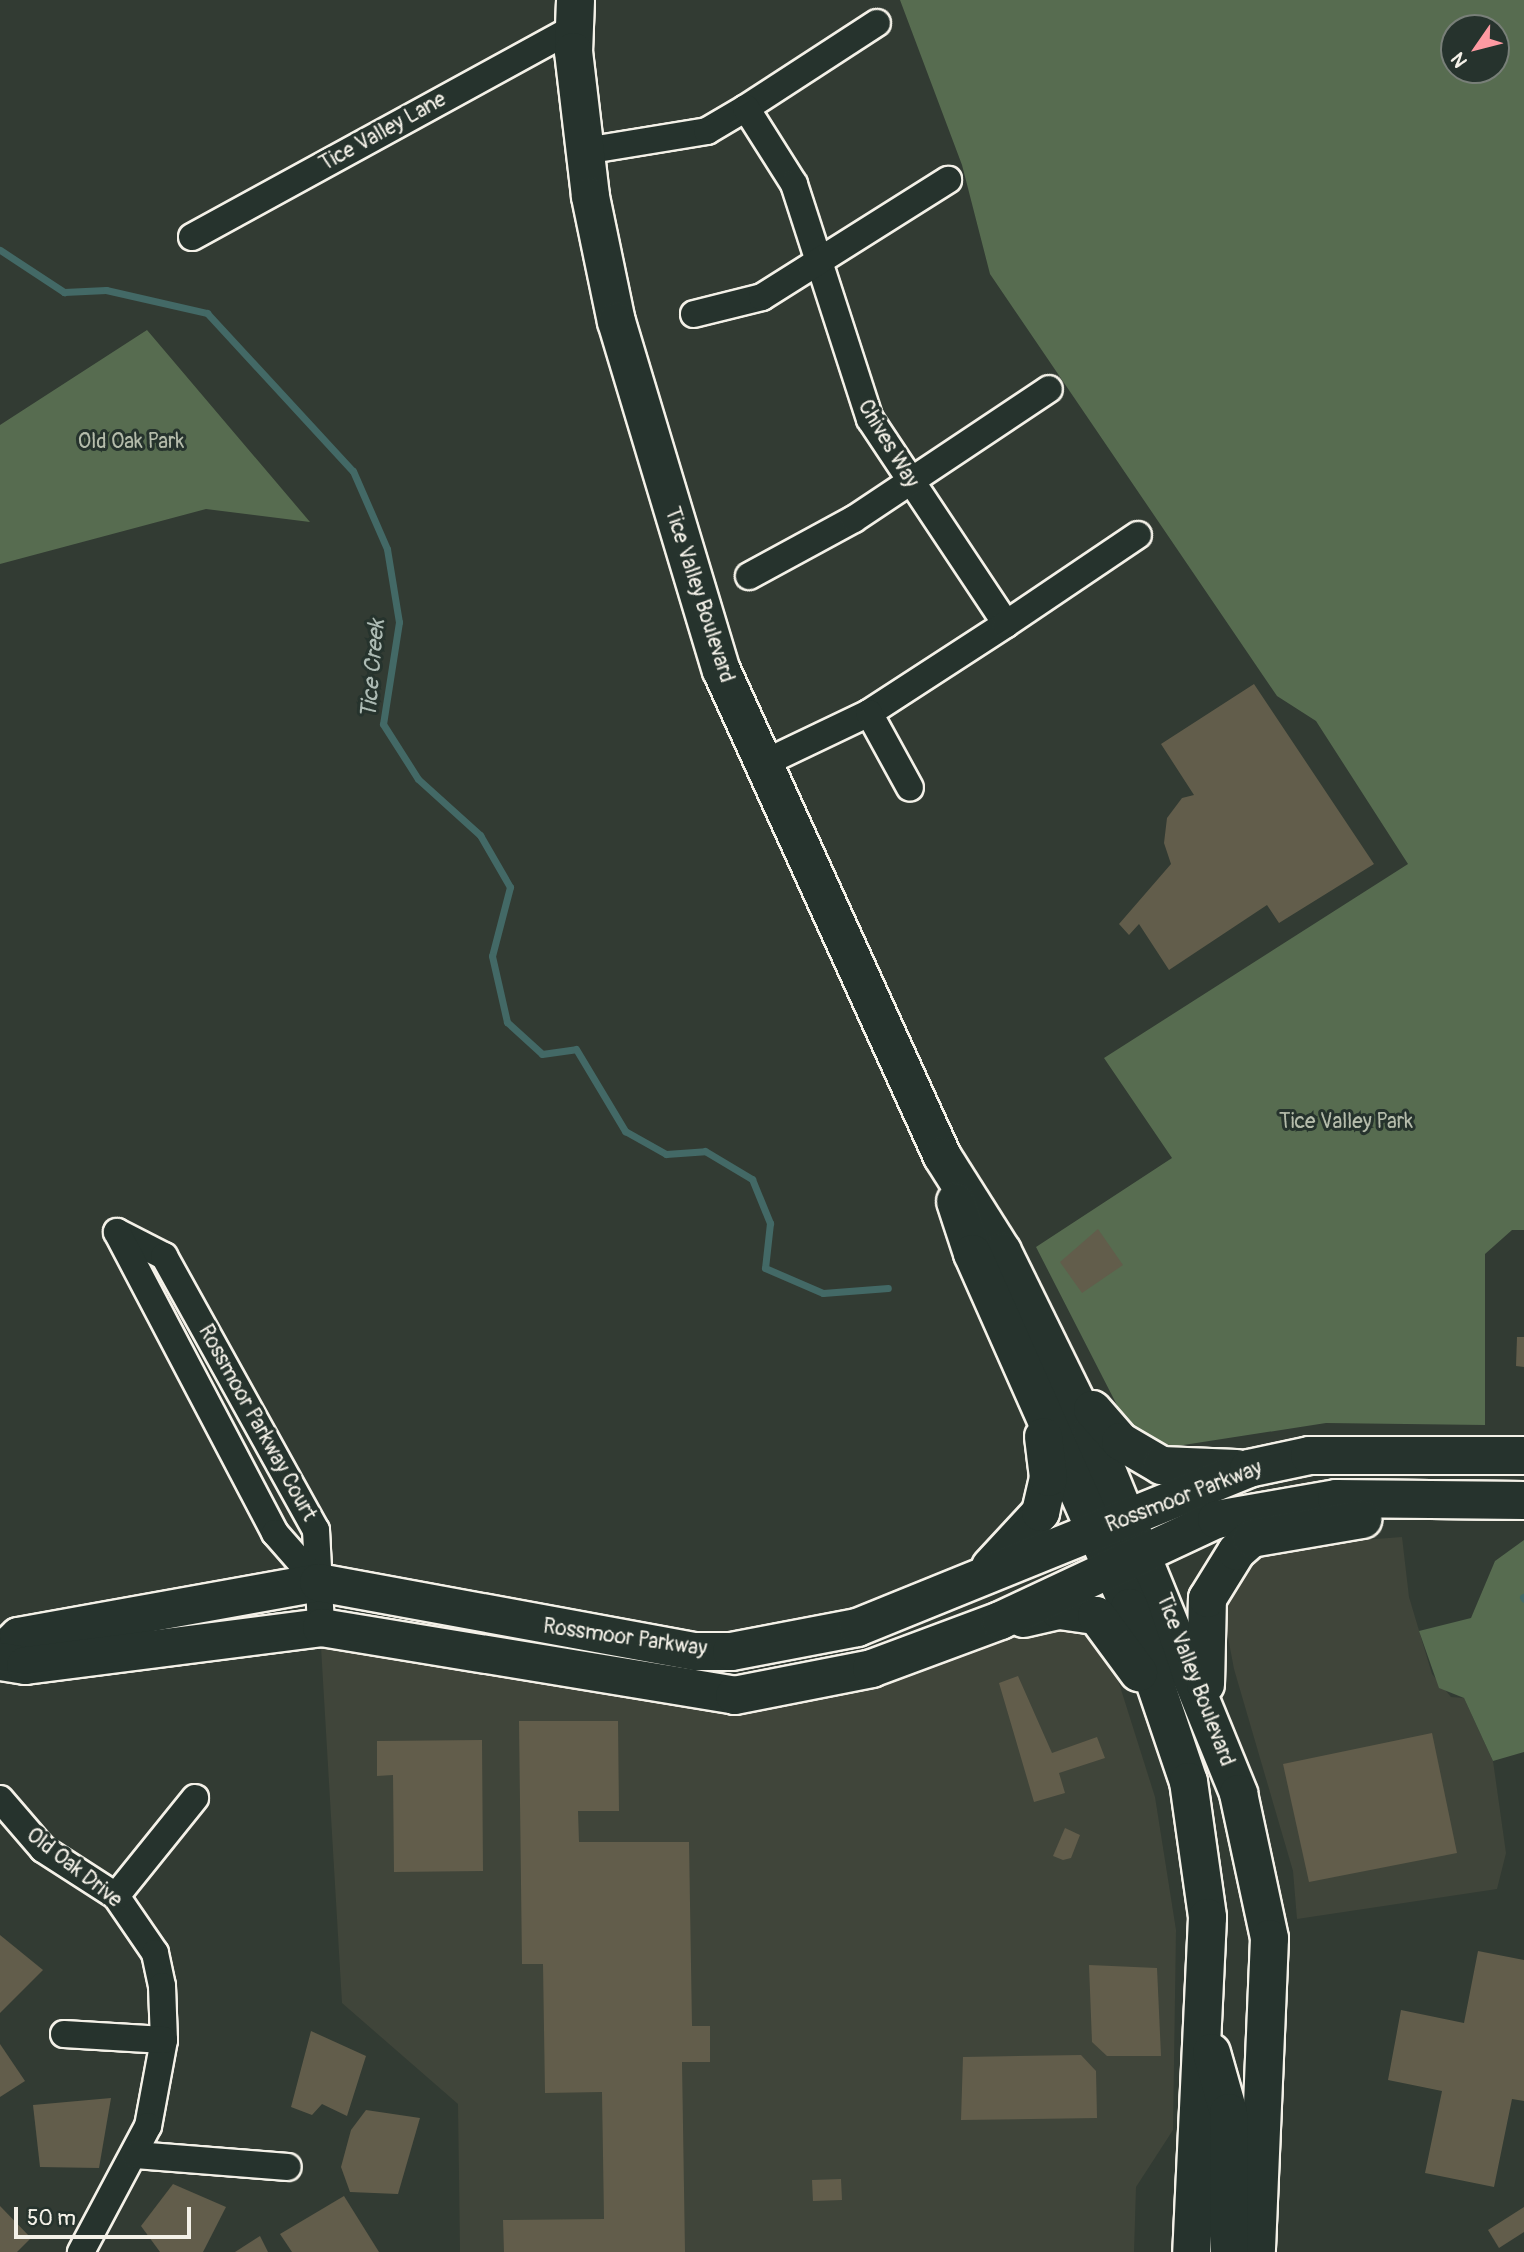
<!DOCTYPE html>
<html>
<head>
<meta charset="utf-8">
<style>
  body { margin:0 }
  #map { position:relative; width:1524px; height:2252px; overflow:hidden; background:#323b33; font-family:Pangolin,sans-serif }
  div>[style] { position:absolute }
  .built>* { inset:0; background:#40453a }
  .green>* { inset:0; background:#576c50 }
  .stream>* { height:7px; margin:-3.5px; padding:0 3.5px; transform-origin:3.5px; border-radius:3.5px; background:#436966 }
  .building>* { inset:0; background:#625d4b }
  .roads { filter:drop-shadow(2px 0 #f4f1e8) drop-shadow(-2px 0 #f4f1e8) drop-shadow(0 2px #f4f1e8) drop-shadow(0 -2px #f4f1e8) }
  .street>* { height:26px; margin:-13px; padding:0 13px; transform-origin:13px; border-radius:13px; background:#26332d }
  .secondary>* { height:37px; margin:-18.5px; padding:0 18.5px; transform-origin:18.5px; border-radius:18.5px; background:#26332d }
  span { translate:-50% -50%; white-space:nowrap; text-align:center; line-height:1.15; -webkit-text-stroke:6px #26332d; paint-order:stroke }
  .street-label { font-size:21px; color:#f4f1e8 }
  .park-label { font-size:21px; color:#b5bcab }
  .water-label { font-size:23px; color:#adbbb4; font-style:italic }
  .north { position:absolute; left:1440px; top:14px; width:70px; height:70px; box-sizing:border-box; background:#26332d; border:2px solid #787f78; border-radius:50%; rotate:235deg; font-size:19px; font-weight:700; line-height:28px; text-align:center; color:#f4f1e8 }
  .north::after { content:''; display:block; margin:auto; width:24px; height:32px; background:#ff9aa2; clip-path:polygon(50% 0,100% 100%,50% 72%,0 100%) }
  .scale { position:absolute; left:14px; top:2207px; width:177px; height:32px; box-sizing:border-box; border:4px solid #f4f1e8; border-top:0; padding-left:9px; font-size:21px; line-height:24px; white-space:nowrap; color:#f4f1e8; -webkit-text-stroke:5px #26332d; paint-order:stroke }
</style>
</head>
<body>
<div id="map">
  <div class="built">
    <i style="clip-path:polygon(1402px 1537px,1409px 1597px,1432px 1674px,1451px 1697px,1464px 1698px,1493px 1761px,1506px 1853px,1497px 1889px,1297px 1919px,1293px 1871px,1234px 1669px,1224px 1616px,1232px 1588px,1271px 1547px)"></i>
    <i style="clip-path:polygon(319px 1613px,728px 1702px,925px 1661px,1071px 1619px,1106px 1642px,1155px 1797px,1176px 1930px,1173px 2130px,1136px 2187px,1134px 2252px,460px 2252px,458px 2104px,342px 2003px)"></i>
  </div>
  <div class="green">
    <i style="clip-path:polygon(evenodd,900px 0,1524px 0,1524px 1230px,1512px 1230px,1485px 1254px,1485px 1425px,1326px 1423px,1177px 1446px,1147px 1442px,1121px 1413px,1036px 1247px,1172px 1158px,1104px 1058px,1408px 864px,1316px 721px,1277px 696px,990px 274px,962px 165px,900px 0,1454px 28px,1496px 28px,1496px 70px,1454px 70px,1454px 28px)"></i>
    <i style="clip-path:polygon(147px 330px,310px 522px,206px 509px,0 564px,0 425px)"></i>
    <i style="clip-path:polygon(1524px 1540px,1524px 1752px,1493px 1761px,1464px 1698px,1439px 1688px,1419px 1631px,1471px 1618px,1495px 1561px)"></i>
  </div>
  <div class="stream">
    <i style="left:0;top:250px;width:77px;rotate:33.3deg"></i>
    <i style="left:64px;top:292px;width:42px;rotate:-2.7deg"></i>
    <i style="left:106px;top:290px;width:104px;rotate:12.8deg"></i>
    <i style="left:207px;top:313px;width:215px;rotate:47.3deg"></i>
    <i style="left:353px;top:471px;width:85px;rotate:66.4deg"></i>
    <i style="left:387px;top:549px;width:74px;rotate:80.7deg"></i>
    <i style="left:399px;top:622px;width:103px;rotate:98.9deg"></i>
    <i style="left:383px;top:724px;width:65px;rotate:57.5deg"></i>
    <i style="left:418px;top:779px;width:84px;rotate:42.1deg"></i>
    <i style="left:480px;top:835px;width:60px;rotate:60deg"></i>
    <i style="left:510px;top:887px;width:71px;rotate:104.6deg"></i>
    <i style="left:492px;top:956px;width:68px;rotate:77.2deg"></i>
    <i style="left:507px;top:1022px;width:47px;rotate:42.4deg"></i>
    <i style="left:542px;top:1054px;width:34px;rotate:-8deg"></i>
    <i style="left:576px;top:1049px;width:96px;rotate:59.1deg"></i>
    <i style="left:625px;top:1131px;width:47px;rotate:29.3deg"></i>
    <i style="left:666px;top:1154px;width:39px;rotate:-4deg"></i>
    <i style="left:705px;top:1151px;width:55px;rotate:30.8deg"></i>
    <i style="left:752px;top:1179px;width:48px;rotate:67.8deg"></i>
    <i style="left:770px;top:1223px;width:45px;rotate:96.3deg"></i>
    <i style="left:765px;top:1268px;width:63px;rotate:23.3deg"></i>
    <i style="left:823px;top:1293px;width:65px;rotate:-4.4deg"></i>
    <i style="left:1523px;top:1597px;width:2px;rotate:63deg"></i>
  </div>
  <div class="building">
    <i style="clip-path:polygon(1254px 684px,1374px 864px,1279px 923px,1267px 905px,1169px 970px,1139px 924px,1129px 935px,1119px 924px,1171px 864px,1164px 843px,1167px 818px,1182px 798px,1194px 795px,1161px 744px)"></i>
    <i style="clip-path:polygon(1098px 1229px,1123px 1265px,1082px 1293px,1060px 1262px)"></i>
    <i style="clip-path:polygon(1517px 1337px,1524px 1337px,1524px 1367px,1516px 1366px)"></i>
    <i style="clip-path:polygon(1018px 1676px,1052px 1753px,1097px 1737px,1105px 1758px,1059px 1773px,1065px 1793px,1034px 1802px,999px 1683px)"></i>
    <i style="clip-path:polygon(519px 1721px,618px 1721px,619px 1811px,578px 1811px,579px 1842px,689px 1842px,692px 2026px,710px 2026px,710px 2062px,682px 2062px,685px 2252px,504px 2252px,503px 2220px,604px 2219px,602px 2092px,545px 2093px,543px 1964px,522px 1964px)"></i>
    <i style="clip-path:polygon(1432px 1733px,1457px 1853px,1309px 1882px,1283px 1764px)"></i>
    <i style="clip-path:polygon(482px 1740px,483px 1871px,394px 1872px,393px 1775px,377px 1776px,377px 1741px)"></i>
    <i style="clip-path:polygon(1065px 1828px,1080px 1835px,1071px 1858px,1063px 1860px,1053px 1856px)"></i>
    <i style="clip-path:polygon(0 1935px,43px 1970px,0 2013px)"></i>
    <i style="clip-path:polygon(1478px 1951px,1524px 1960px,1524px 2101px,1512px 2099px,1494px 2187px,1425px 2173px,1442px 2091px,1388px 2080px,1401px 2010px,1464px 2023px)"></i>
    <i style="clip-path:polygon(1089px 1965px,1157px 1968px,1161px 2056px,1107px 2056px,1092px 2042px)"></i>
    <i style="clip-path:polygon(311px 2031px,366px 2056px,347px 2116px,322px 2104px,312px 2115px,291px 2107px)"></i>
    <i style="clip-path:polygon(0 2044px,25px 2081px,0 2097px)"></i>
    <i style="clip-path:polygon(1081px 2055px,1096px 2071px,1097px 2118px,961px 2120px,963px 2057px)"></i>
    <i style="clip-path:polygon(111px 2098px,99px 2168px,40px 2167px,33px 2105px)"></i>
    <i style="clip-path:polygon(366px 2110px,420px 2118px,398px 2194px,350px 2192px,341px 2167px,351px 2130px)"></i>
    <i style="clip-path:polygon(841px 2179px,842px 2200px,813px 2201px,812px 2180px)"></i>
    <i style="clip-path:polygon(173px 2184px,226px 2207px,203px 2252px,160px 2252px,141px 2226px)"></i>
    <i style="clip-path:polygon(344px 2196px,379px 2252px,292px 2252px,280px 2234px)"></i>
    <i style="clip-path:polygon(0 2206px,31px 2238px,17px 2252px,0 2252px)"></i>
    <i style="clip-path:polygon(1524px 2207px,1524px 2232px,1499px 2248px,1488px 2230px)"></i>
    <i style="clip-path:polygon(260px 2236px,268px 2252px,235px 2252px)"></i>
  </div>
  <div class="roads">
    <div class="street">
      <i style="left:746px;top:108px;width:156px;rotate:-33deg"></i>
      <i style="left:585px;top:151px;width:124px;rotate:-9.3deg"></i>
      <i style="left:707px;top:131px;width:45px;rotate:-30.5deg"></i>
      <i style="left:746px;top:108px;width:90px;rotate:57.7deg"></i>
      <i style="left:794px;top:184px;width:247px;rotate:72.1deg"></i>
      <i style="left:870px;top:419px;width:246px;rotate:56.4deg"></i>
      <i style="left:1006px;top:624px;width:163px;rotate:147deg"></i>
      <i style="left:869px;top:713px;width:116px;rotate:154.5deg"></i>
      <i style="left:192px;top:237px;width:435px;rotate:-28.7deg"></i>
      <i style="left:694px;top:314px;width:70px;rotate:-14deg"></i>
      <i style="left:762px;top:297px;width:220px;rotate:-32.2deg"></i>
      <i style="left:749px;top:576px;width:119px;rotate:-28.5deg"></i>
      <i style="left:854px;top:519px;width:234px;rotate:-33.7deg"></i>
      <i style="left:1006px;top:624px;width:159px;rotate:-34deg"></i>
      <i style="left:869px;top:713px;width:85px;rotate:61.3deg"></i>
      <i style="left:117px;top:1232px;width:53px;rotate:27.1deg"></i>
      <i style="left:164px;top:1256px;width:313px;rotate:61deg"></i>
      <i style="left:316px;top:1530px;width:97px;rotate:87deg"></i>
      <i style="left:117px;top:1232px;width:340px;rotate:62.3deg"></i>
      <i style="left:275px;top:1533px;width:65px;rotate:48.7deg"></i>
      <i style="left:0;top:1799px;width:66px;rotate:49.3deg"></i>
      <i style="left:43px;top:1849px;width:87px;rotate:32.8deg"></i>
      <i style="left:116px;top:1896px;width:69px;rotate:55.6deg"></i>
      <i style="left:155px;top:1953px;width:34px;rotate:78deg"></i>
      <i style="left:162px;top:1986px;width:54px;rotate:87.9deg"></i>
      <i style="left:164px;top:2040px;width:87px;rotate:100.5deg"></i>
      <i style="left:148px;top:2126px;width:143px;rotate:118deg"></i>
      <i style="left:116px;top:1896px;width:126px;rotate:-51.1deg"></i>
      <i style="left:64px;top:2034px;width:100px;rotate:3.4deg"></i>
      <i style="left:136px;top:2155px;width:152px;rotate:4.5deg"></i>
    </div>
    <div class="secondary">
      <i style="left:575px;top:0;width:51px;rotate:92.2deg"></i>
      <i style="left:573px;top:51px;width:146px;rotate:83.3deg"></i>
      <i style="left:590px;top:196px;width:128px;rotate:78.3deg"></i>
      <i style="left:616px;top:321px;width:364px;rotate:73.3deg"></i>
      <i style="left:721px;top:670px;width:534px;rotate:65.55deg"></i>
      <i style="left:942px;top:1156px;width:112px;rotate:57.7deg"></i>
      <i style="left:1002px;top:1251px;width:202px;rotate:63.8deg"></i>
      <i style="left:1091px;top:1432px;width:390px;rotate:67.8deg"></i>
      <i style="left:1238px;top:1793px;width:148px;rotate:77.9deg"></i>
      <i style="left:1269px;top:1938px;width:314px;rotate:92.4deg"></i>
      <i style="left:955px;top:1201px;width:55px;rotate:71.9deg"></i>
      <i style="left:972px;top:1253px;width:387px;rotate:66.1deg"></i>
      <i style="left:1129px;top:1607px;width:184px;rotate:71.3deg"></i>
      <i style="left:1188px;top:1781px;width:137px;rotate:82deg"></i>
      <i style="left:1207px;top:1917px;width:335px;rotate:92.7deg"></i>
      <i style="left:1092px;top:1409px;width:43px;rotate:48.8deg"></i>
      <i style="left:1120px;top:1441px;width:48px;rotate:30.3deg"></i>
      <i style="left:1161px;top:1465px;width:75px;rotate:2.3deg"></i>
      <i style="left:990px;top:1566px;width:74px;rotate:-47.2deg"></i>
      <i style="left:1040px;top:1512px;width:36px;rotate:-77deg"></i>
      <i style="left:1048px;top:1477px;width:41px;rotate:-97deg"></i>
      <i style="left:1023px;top:1618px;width:37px;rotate:-13deg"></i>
      <i style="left:1059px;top:1610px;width:37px;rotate:8deg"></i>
      <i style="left:1096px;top:1615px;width:71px;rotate:53.6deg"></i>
      <i style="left:0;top:1653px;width:25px;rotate:-43deg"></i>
      <i style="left:18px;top:1636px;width:305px;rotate:-10.2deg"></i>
      <i style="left:318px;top:1582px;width:383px;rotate:10.4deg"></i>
      <i style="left:695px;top:1651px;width:36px"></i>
      <i style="left:731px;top:1651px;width:128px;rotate:-10.8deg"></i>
      <i style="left:857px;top:1627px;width:422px;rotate:-22.1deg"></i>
      <i style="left:1248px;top:1468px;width:62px;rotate:-12deg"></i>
      <i style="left:1309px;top:1455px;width:215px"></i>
      <i style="left:0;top:1661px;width:25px;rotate:9deg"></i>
      <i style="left:25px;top:1665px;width:298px;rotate:-7.3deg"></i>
      <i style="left:321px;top:1627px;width:419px;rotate:9.3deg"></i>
      <i style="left:734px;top:1695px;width:140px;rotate:-11.1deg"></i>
      <i style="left:871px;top:1668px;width:138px;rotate:-20.4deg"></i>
      <i style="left:1000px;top:1620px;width:238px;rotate:-25.1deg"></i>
      <i style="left:1216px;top:1519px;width:122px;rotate:-9.9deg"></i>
      <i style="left:1336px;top:1498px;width:188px;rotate:0.6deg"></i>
      <i style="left:1205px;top:1684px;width:86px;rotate:-88.7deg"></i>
      <i style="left:1207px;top:1598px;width:55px;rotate:-58.3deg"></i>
      <i style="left:1236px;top:1551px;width:20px;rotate:-41deg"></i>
      <i style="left:1251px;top:1538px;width:113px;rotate:-9.7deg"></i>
      <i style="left:1211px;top:2052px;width:62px;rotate:74.2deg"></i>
      <i style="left:1228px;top:2112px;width:140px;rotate:89.6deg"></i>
    </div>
  </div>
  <div class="street-label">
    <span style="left:383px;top:132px;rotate:-29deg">Tice Valley Lane</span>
    <span style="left:888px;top:444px;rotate:59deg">Chives Way</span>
    <span style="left:699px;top:595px;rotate:72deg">Tice Valley Boulevard</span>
    <span style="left:257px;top:1423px;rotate:61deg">Rossmoor Parkway Court</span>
    <span style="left:1184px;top:1497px;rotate:-21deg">Rossmoor Parkway</span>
    <span style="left:625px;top:1638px;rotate:8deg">Rossmoor Parkway</span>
    <span style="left:1195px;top:1680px;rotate:69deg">Tice Valley Boulevard</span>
    <span style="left:74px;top:1868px;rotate:38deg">Old Oak Drive</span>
  </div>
  <div class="park-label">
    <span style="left:131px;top:442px">Old Oak Park</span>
    <span style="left:1346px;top:1122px">Tice Valley Park</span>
  </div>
  <div class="water-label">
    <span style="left:373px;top:669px;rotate:-85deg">Tice Creek</span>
  </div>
  <div class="north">N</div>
  <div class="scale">50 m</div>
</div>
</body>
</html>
